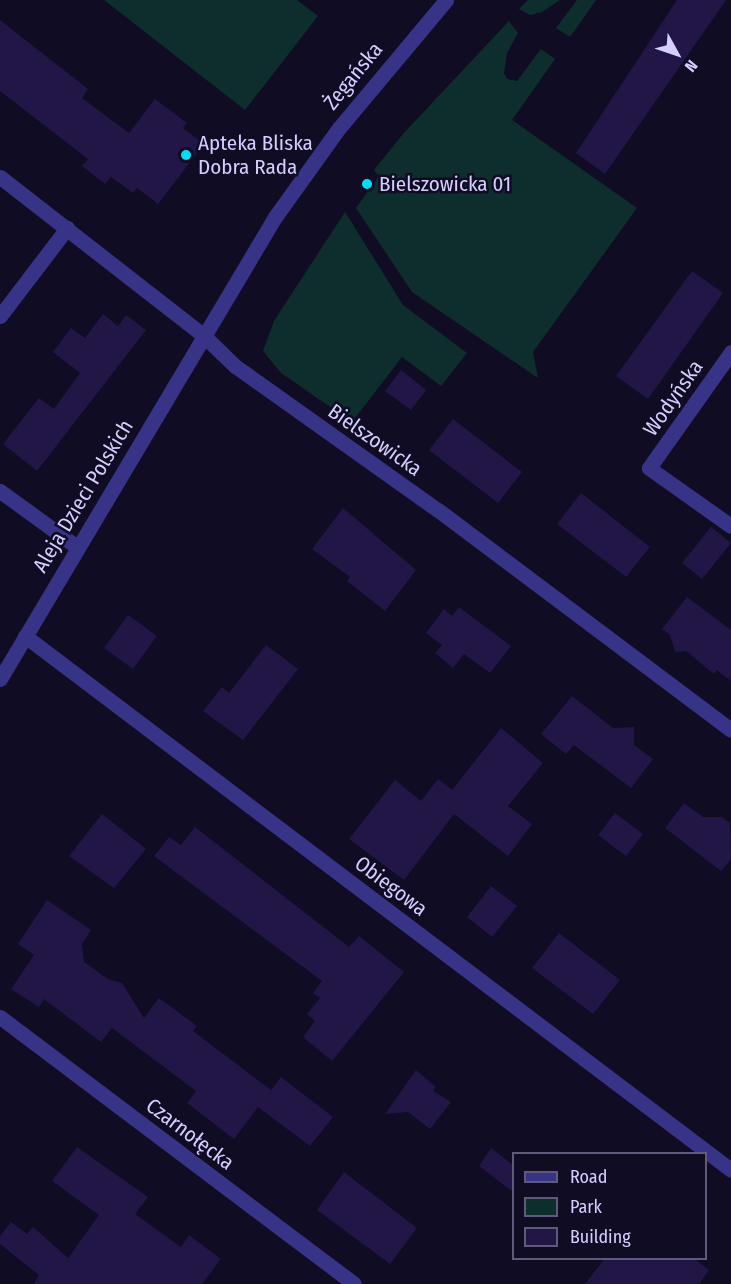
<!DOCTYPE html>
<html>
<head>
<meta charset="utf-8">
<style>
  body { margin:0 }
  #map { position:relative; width:731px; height:1284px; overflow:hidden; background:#100c24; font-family:"Fira Sans Condensed",sans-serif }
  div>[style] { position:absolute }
  .green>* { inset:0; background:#0e2e2d }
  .building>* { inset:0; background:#211646 }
  .minor>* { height:15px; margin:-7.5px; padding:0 7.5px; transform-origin:7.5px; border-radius:7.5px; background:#373387 }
  .tertiary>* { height:15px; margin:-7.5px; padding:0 7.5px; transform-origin:7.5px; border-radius:7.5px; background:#373387 }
  .dots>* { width:16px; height:16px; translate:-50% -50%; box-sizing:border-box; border:3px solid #100c24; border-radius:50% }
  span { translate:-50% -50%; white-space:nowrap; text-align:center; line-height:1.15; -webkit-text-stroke:5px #100c24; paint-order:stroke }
  .street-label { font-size:21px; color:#d5cfff }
  .poi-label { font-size:21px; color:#d5cfff }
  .left { translate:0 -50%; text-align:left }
  .legend { position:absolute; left:512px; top:1152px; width:195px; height:108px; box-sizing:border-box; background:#100c24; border:2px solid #5f5a7c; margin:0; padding:8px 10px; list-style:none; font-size:18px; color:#d5cfff }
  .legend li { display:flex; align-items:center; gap:12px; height:30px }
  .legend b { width:30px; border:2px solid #5f5a7c }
  .north { position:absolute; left:647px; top:24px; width:60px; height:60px; -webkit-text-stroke:4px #100c24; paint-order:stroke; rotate:130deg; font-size:16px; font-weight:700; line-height:24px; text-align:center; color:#d5cfff }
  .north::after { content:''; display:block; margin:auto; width:21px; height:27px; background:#d5cfff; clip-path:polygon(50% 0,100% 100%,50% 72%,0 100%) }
</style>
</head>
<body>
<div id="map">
  <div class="green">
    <i style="clip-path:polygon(104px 0,297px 0,318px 16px,245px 110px)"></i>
    <i style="clip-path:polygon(528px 0,560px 0,542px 12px,530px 15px,519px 9px)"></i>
    <i style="clip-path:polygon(577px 0,596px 0,570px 37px,556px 28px)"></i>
    <i style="clip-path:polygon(509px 21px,518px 33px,507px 53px,504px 73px,507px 79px,517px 81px,541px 49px,555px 59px,512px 120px,637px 208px,533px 352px,538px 378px,412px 292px,356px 208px,379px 176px,374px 170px,403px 134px)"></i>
    <i style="clip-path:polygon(345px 212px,403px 305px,467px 353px,441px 386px,402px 357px,352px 422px,281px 373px,263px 351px,274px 321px)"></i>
  </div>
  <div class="building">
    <i style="clip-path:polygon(677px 0,726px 0,605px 174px,576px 153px)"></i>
    <i style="clip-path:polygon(0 20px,88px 89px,82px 98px,129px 133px,155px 99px,187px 123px,183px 128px,204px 144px,158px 204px,137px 188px,133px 193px,111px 177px,105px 184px,82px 166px,88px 159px,0 91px)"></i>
    <i style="clip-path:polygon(692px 271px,723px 293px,648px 399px,616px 376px)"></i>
    <i style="clip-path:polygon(103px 314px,118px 326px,126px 315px,146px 330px,37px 471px,3px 444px,39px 398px,54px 409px,80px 373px,53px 352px,71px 328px,85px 338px)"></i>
    <i style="clip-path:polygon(401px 370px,426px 390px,411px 410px,385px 391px)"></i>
    <i style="clip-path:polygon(453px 419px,522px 472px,498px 503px,429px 450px)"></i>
    <i style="clip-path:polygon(581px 493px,650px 547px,626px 577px,557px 524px)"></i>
    <i style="clip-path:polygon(343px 508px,416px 570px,385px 611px,347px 581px,350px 577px,312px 549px)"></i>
    <i style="clip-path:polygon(711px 527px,731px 543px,702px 579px,682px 563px)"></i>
    <i style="clip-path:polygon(687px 597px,731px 630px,731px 681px,717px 670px,714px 674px,686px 651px,675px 652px,670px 635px,662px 629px)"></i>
    <i style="clip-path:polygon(459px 607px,511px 646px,490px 673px,464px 654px,453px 668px,435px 653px,442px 645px,426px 633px,444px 609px,452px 616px)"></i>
    <i style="clip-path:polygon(128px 615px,157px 636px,133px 669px,104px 648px)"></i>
    <i style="clip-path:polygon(266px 645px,298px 669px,243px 740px,203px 711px,222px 687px,229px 693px)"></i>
    <i style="clip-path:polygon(572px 696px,613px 728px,634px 727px,634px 745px,653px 759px,631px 788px,574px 745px,566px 754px,541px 734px)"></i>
    <i style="clip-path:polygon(501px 728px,543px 763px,508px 806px,532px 824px,508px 856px,454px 814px,404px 880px,349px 839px,395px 780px,421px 801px,438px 779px,452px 790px)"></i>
    <i style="clip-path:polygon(684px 803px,703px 817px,722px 817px,730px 823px,731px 859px,721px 871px,665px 828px)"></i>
    <i style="clip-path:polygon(615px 813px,643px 834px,626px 856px,598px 835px)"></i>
    <i style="clip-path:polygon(102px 814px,146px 849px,114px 888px,69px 856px)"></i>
    <i style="clip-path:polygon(195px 827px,349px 947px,359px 936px,404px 972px,332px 1061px,303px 1037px,315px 1021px,307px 1014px,320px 998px,313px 993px,322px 981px,154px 856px,169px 837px,181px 845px)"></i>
    <i style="clip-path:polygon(491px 886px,517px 906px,492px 937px,467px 917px)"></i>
    <i style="clip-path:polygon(47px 900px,91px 930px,82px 944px,84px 962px,108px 979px,122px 983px,144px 1018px,159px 998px,197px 1026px,193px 1031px,271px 1090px,281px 1077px,333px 1117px,310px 1146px,258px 1107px,234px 1139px,187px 1103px,196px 1091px,112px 1028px,101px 1042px,44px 999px,39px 1007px,11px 989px,34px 955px,18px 944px)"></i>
    <i style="clip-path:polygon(559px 933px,620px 980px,593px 1014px,532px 968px)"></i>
    <i style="clip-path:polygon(416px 1070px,436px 1087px,433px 1091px,451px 1102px,430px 1129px,408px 1112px,385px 1114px)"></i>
    <i style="clip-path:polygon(77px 1147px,148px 1197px,135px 1214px,181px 1247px,189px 1235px,221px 1259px,202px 1284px,34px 1284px,39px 1275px,0 1244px,0 1236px,11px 1222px,27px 1234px,33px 1227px,68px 1258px,99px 1215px,52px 1181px)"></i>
    <i style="clip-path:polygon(491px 1148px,513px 1165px,513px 1192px,479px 1166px)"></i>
    <i style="clip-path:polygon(344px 1172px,417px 1228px,390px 1264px,317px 1210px)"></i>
    <i style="clip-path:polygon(605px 1258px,693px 1258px,709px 1270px,699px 1284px,585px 1284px)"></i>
  </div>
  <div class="minor">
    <i style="left:0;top:177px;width:257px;rotate:37.9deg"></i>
    <i style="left:203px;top:335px;width:45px;rotate:44.1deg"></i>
    <i style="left:235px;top:366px;width:249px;rotate:35.4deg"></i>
    <i style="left:438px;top:510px;width:366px;rotate:36.9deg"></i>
    <i style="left:0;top:316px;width:111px;rotate:-52.7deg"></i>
    <i style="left:731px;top:352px;width:142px;rotate:125.3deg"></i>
    <i style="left:649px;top:468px;width:100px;rotate:35.3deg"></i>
    <i style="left:0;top:491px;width:95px;rotate:36deg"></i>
    <i style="left:25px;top:636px;width:885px;rotate:37.1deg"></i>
    <i style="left:0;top:1017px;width:443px;rotate:37deg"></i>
  </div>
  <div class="tertiary">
    <i style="left:0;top:679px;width:538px;rotate:-59.24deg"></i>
    <i style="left:275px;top:217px;width:110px;rotate:-54.3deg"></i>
    <i style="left:339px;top:128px;width:167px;rotate:-50.1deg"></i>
  </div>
  <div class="dots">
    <i style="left:186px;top:155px;background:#00defa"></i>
    <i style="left:367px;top:184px;background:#00defa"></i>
  </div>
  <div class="street-label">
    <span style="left:353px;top:76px;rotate:-51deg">Żegańska</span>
    <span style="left:673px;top:398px;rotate:-55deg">Wodyńska</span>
    <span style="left:375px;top:440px;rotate:35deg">Bielszowicka</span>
    <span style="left:83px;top:496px;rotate:-59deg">Aleja Dzieci Polskich</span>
    <span style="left:391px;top:886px;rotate:37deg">Obiegowa</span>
    <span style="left:190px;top:1134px;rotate:37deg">Czarnołęcka</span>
  </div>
  <div class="poi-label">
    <span class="left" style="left:198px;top:155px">Apteka Bliska<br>Dobra Rada</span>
    <span class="left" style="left:379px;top:184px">Bielszowicka 01</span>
  </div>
  <ul class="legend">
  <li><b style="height:8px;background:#373387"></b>Road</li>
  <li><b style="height:16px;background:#0e2e2d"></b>Park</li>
  <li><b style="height:16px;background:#211646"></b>Building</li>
  </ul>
  <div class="north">N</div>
</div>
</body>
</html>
